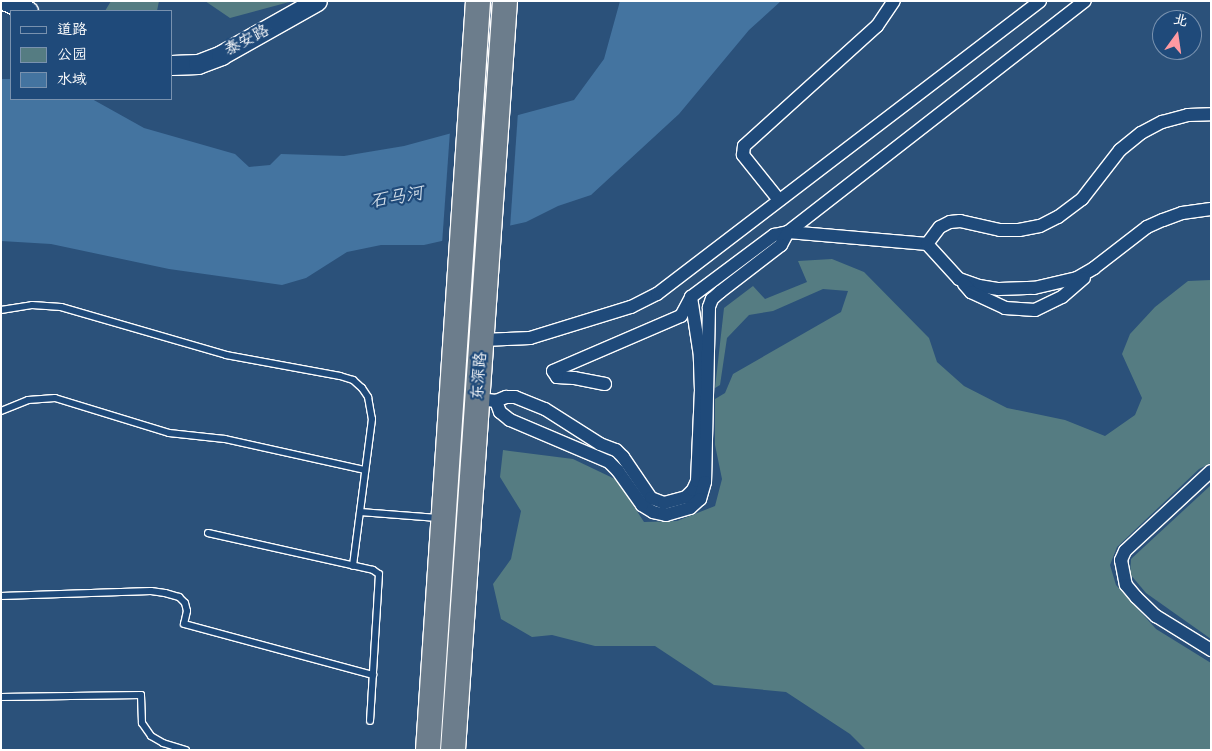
<!DOCTYPE html>
<html>
<head>
<meta charset="utf-8">
<style>
  body { margin:0 }
  #map { position:relative; width:1212px; height:751px; overflow:hidden; background:#2b517a; font-family:"Indie Flower","LXGW WenKai TC",sans-serif }
  div>[style] { position:absolute }
  .green>* { inset:0; background:#557c82 }
  .water>* { inset:0; background:#4474a0 }
  .pier>* { inset:0; background:#2b517a }
  .roads { filter:drop-shadow(1px 0 #fff) drop-shadow(-1px 0 #fff) drop-shadow(0 1px #fff) drop-shadow(0 -1px #fff) }
  .lane>* { height:6px; margin:-3px; padding:0 3px; transform-origin:3px; border-radius:3px; background:#1f4a7a }
  .street>* { height:12px; margin:-6px; padding:0 6px; transform-origin:6px; border-radius:6px; background:#1f4a7a }
  .secondary>* { height:19px; margin:-9.5px; padding:0 9.5px; transform-origin:9.5px; border-radius:9.5px; background:#1f4a7a }
  .highway>* { height:24px; margin:-12px; padding:0 12px; transform-origin:12px; border-radius:12px; background:#6c7d8c }
  span { translate:-50% -50%; white-space:nowrap; text-align:center; line-height:1.15; -webkit-text-stroke:4.5px #1f4a7a; paint-order:stroke }
  .street-label { font-size:16px; color:#fff }
  .water-label { font-size:18px; color:#d0dce7; font-style:italic }
  .frame { position:absolute; inset:0; border:2px solid #fff; pointer-events:none }
  .legend { position:absolute; left:10px; top:10px; width:162px; height:90px; box-sizing:border-box; background:#1f4a7a; border:1px solid #7992af; margin:0; padding:6px 9px; list-style:none; font-size:15px; color:#fff }
  .legend li { display:flex; align-items:center; gap:10px; height:25px }
  .legend b { width:25px; border:1px solid #7992af }
  .north { position:absolute; left:1152px; top:10px; width:50px; height:50px; box-sizing:border-box; background:#1f4a7a; border:1px solid #7992af; border-radius:50%; rotate:14deg; font-size:14px; font-weight:700; line-height:20px; text-align:center; color:#fff }
  .north::after { content:''; display:block; margin:auto; width:18px; height:22px; background:#ff9aa2; clip-path:polygon(50% 0,100% 100%,50% 72%,0 100%) }
</style>
</head>
<body>
<div id="map">
  <div class="green">
    <i style="clip-path:polygon(111px 1px,159px 1px,157px 11px,105px 11px)"></i>
    <i style="clip-path:polygon(205px 1px,293px 1px,230px 18px)"></i>
    <i style="clip-path:polygon(832px 259px,864px 272px,929px 338px,937px 362px,964px 386px,1007px 408px,1065px 420px,1105px 436px,1135px 415px,1142px 398px,1122px 354px,1130px 334px,1155px 307px,1188px 281px,1211px 280px,1211px 463px,1199px 469px,1117px 547px,1110px 565px,1116px 585px,1156px 629px,1211px 663px,1211px 750px,866px 750px,850px 734px,786px 692px,714px 685px,655px 646px,595px 646px,552px 635px,532px 637px,501px 619px,493px 584px,511px 559px,521px 511px,500px 477px,503px 450px,573px 459px,617px 480px,644px 522px,677px 521px,715px 506px,722px 479px,715px 445px,715px 399px,725px 393px,733px 374px,841px 312px,848px 291px,823px 289px,773px 311px,749px 315px,727px 338px,720px 385px,715px 388px,724px 308px,753px 286px,765px 299px,807px 282px,798px 261px)"></i>
    <i style="clip-path:polygon(1211px 485px,1211px 639px,1146px 593px,1130px 574px,1131px 559px)"></i>
  </div>
  <div class="water">
    <i style="clip-path:polygon(620px 1px,781px 1px,749px 30px,679px 114px,591px 195px,558px 206px,526px 222px,424px 245px,381px 245px,347px 252px,306px 278px,282px 285px,169px 269px,51px 244px,1px 241px,1px 79px,11px 79px,11px 99px,92px 99px,144px 128px,235px 154px,249px 167px,270px 165px,281px 154px,344px 156px,404px 146px,574px 100px,604px 59px)"></i>
  </div>
  <div class="pier">
    <i style="clip-path:polygon(518px 112px,510px 228px,442px 244px,450px 131px)"></i>
  </div>
  <div class="roads">
    <div class="lane">
      <i style="left:1px;top:310px;width:31px;rotate:-9deg"></i>
      <i style="left:32px;top:305px;width:29px;rotate:4deg"></i>
      <i style="left:61px;top:307px;width:172px;rotate:16.2deg"></i>
      <i style="left:226px;top:355px;width:116px;rotate:10.4deg"></i>
      <i style="left:340px;top:376px;width:14px;rotate:17deg"></i>
      <i style="left:353px;top:380px;width:12px;rotate:42deg"></i>
      <i style="left:362px;top:388px;width:11px;rotate:56deg"></i>
      <i style="left:368px;top:397px;width:22px;rotate:80deg"></i>
      <i style="left:372px;top:419px;width:148px;rotate:97.4deg"></i>
      <i style="left:1px;top:411px;width:29px;rotate:-22deg"></i>
      <i style="left:28px;top:400px;width:27px;rotate:-4deg"></i>
      <i style="left:55px;top:398px;width:119px;rotate:17.1deg"></i>
      <i style="left:169px;top:433px;width:56px;rotate:6.1deg"></i>
      <i style="left:225px;top:439px;width:143px;rotate:12.5deg"></i>
      <i style="left:360px;top:512px;width:78px;rotate:4.4deg"></i>
      <i style="left:208px;top:533px;width:169px;rotate:12.6deg"></i>
      <i style="left:373px;top:570px;width:7px;rotate:34deg"></i>
      <i style="left:379px;top:574px;width:147px;rotate:93.5deg"></i>
      <i style="left:1px;top:596px;width:150px;rotate:-1.9deg"></i>
      <i style="left:151px;top:591px;width:14px;rotate:8deg"></i>
      <i style="left:165px;top:593px;width:15px;rotate:16deg"></i>
      <i style="left:179px;top:597px;width:8px;rotate:45deg"></i>
      <i style="left:185px;top:603px;width:8px;rotate:76deg"></i>
      <i style="left:187px;top:611px;width:13px;rotate:103deg"></i>
      <i style="left:184px;top:624px;width:196px;rotate:15.1deg"></i>
      <i style="left:1px;top:697px;width:140px;rotate:-0.8deg"></i>
      <i style="left:141px;top:695px;width:28px;rotate:88deg"></i>
      <i style="left:142px;top:723px;width:16px;rotate:55deg"></i>
      <i style="left:151px;top:736px;width:14px;rotate:30deg"></i>
      <i style="left:163px;top:743px;width:24px;rotate:17deg"></i>
    </div>
    <div class="street">
      <i style="left:779px;top:200px;width:58px;rotate:-128.7deg"></i>
      <i style="left:743px;top:155px;width:9px;rotate:-84deg"></i>
      <i style="left:744px;top:146px;width:179px;rotate:-42.1deg"></i>
      <i style="left:877px;top:26px;width:30px;rotate:-56deg"></i>
      <i style="left:788px;top:232px;width:140px;rotate:4.9deg"></i>
      <i style="left:927px;top:244px;width:47px;rotate:47.6deg"></i>
      <i style="left:959px;top:279px;width:21px;rotate:19deg"></i>
      <i style="left:979px;top:286px;width:20px;rotate:9deg"></i>
      <i style="left:999px;top:289px;width:35px;rotate:-2deg"></i>
      <i style="left:1034px;top:288px;width:44px;rotate:-13.1deg"></i>
      <i style="left:1077px;top:278px;width:20px;rotate:-30deg"></i>
      <i style="left:1094px;top:268px;width:67px;rotate:-37.7deg"></i>
      <i style="left:1147px;top:227px;width:17px;rotate:-24deg"></i>
      <i style="left:1163px;top:220px;width:20px;rotate:-20deg"></i>
      <i style="left:1182px;top:213px;width:29px;rotate:-8deg"></i>
      <i style="left:788px;top:232px;width:376px;rotate:-37.9deg"></i>
      <i style="left:927px;top:244px;width:21px;rotate:-53deg"></i>
      <i style="left:940px;top:227px;width:11px;rotate:-27deg"></i>
      <i style="left:950px;top:222px;width:10px;rotate:-6deg"></i>
      <i style="left:960px;top:221px;width:41px;rotate:12.7deg"></i>
      <i style="left:1000px;top:230px;width:19px"></i>
      <i style="left:1019px;top:230px;width:21px;rotate:-11deg"></i>
      <i style="left:1040px;top:226px;width:20px;rotate:-27deg"></i>
      <i style="left:1058px;top:217px;width:30px;rotate:-37deg"></i>
      <i style="left:1082px;top:199px;width:62px;rotate:-52.2deg"></i>
      <i style="left:1120px;top:150px;width:27px;rotate:-39deg"></i>
      <i style="left:1141px;top:133px;width:24px;rotate:-28deg"></i>
      <i style="left:1162px;top:122px;width:27px;rotate:-15deg"></i>
      <i style="left:1188px;top:115px;width:23px;rotate:-2deg"></i>
      <i style="left:964px;top:284px;width:11px;rotate:49deg"></i>
      <i style="left:971px;top:292px;width:38px;rotate:25deg"></i>
      <i style="left:1005px;top:308px;width:30px;rotate:4deg"></i>
      <i style="left:1035px;top:310px;width:30px;rotate:-26deg"></i>
      <i style="left:1062px;top:297px;width:29px;rotate:-41deg"></i>
      <i style="left:483px;top:340px;width:47px;rotate:-2.4deg"></i>
      <i style="left:530px;top:338px;width:106px;rotate:-17.1deg"></i>
      <i style="left:631px;top:307px;width:29px;rotate:-27deg"></i>
      <i style="left:657px;top:294px;width:482px;rotate:-37.4deg"></i>
      <i style="left:605px;top:384px;width:32px;rotate:-169deg"></i>
      <i style="left:574px;top:378px;width:17px;rotate:-177deg"></i>
      <i style="left:557px;top:377px;width:7px;rotate:-124deg"></i>
      <i style="left:553px;top:371px;width:139px;rotate:-23.3deg"></i>
      <i style="left:681px;top:316px;width:21px;rotate:-62deg"></i>
      <i style="left:479px;top:399px;width:17px;rotate:7deg"></i>
      <i style="left:496px;top:401px;width:11px;rotate:-22deg"></i>
      <i style="left:506px;top:397px;width:9px"></i>
      <i style="left:515px;top:397px;width:32px;rotate:22deg"></i>
      <i style="left:545px;top:409px;width:65px;rotate:32.5deg"></i>
      <i style="left:600px;top:444px;width:17px;rotate:21deg"></i>
      <i style="left:616px;top:450px;width:10px;rotate:45deg"></i>
      <i style="left:623px;top:457px;width:50px;rotate:55.7deg"></i>
      <i style="left:651px;top:498px;width:14px;rotate:21deg"></i>
      <i style="left:664px;top:503px;width:23px;rotate:-15deg"></i>
      <i style="left:686px;top:497px;width:10px;rotate:-45deg"></i>
      <i style="left:693px;top:490px;width:10px;rotate:-66deg"></i>
      <i style="left:697px;top:481px;width:90px;rotate:-87.5deg"></i>
      <i style="left:701px;top:391px;width:35px;rotate:-92deg"></i>
      <i style="left:700px;top:356px;width:60px;rotate:-98.7deg"></i>
      <i style="left:691px;top:297px;width:104px;rotate:-36.8deg"></i>
      <i style="left:774px;top:235px;width:14px;rotate:-12deg"></i>
      <i style="left:788px;top:232px;width:15px;rotate:118deg"></i>
      <i style="left:781px;top:245px;width:77px;rotate:142.4deg"></i>
      <i style="left:720px;top:292px;width:11px;rotate:139deg"></i>
      <i style="left:712px;top:299px;width:9px;rotate:111deg"></i>
      <i style="left:709px;top:307px;width:175px;rotate:91.3deg"></i>
      <i style="left:705px;top:482px;width:18px;rotate:106deg"></i>
      <i style="left:700px;top:499px;width:13px;rotate:138deg"></i>
      <i style="left:690px;top:508px;width:25px;rotate:164deg"></i>
      <i style="left:666px;top:515px;width:13px;rotate:-167deg"></i>
      <i style="left:653px;top:512px;width:13px;rotate:-148deg"></i>
      <i style="left:642px;top:505px;width:42px;rotate:-125.2deg"></i>
      <i style="left:618px;top:471px;width:13px;rotate:-135deg"></i>
      <i style="left:609px;top:462px;width:108px;rotate:-157deg"></i>
      <i style="left:510px;top:420px;width:13px;rotate:-141deg"></i>
      <i style="left:500px;top:412px;width:12px;rotate:-110deg"></i>
      <i style="left:1211px;top:471px;width:117px;rotate:137.1deg"></i>
      <i style="left:1125px;top:551px;width:10px;rotate:114deg"></i>
      <i style="left:1121px;top:560px;width:25px;rotate:79deg"></i>
      <i style="left:1126px;top:585px;width:16px;rotate:50deg"></i>
      <i style="left:1136px;top:597px;width:28px;rotate:44deg"></i>
      <i style="left:1156px;top:616px;width:65px;rotate:31.7deg"></i>
    </div>
    <div class="secondary">
      <i style="left:6px;top:1px;width:24px;rotate:24deg"></i>
      <i style="left:171px;top:65px;width:27px;rotate:-2deg"></i>
      <i style="left:198px;top:64px;width:25px;rotate:-21deg"></i>
      <i style="left:221px;top:55px;width:110px;rotate:-29.4deg"></i>
    </div>
    <div class="highway">
      <i style="left:428px;top:750px;width:751px;rotate:-86.18deg"></i>
      <i style="left:453px;top:750px;width:751px;rotate:-86.03deg"></i>
    </div>
  </div>
  <div class="street-label">
    <span style="left:247px;top:41px;rotate:-28deg">泰安路</span>
    <span style="left:480px;top:376px;rotate:-86deg">东深路</span>
  </div>
  <div class="water-label">
    <span style="left:397px;top:199px;rotate:-10deg">石马河</span>
  </div>
  <div class="frame"></div>
  <ul class="legend">
  <li><b style="height:6px;background:#1f4a7a"></b>道路</li>
  <li><b style="height:14px;background:#557c82"></b>公园</li>
  <li><b style="height:14px;background:#4474a0"></b>水域</li>
  </ul>
  <div class="north">北</div>
</div>
</body>
</html>
